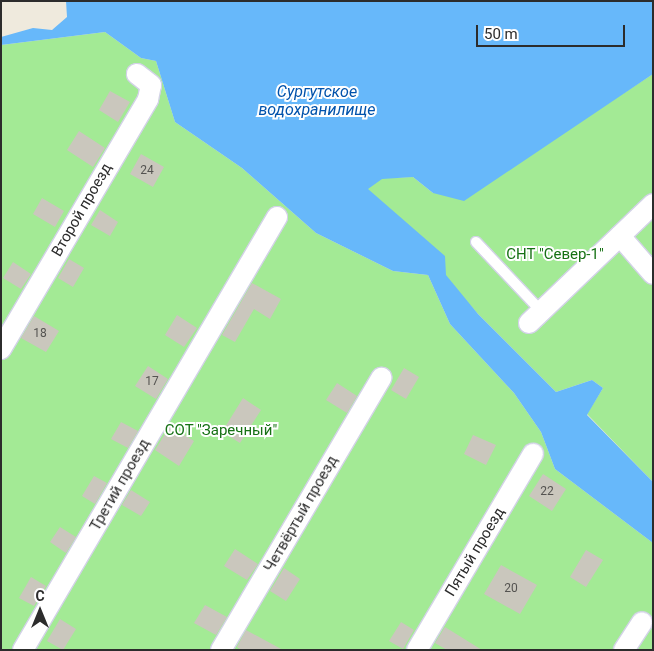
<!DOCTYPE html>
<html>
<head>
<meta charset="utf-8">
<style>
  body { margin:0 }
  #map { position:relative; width:654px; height:651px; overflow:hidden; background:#efeadd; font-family:Roboto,sans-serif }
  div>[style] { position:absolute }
  .green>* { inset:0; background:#a3ea95 }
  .water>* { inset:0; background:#67b8fa }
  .building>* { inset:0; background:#cac7bd }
  .roads { filter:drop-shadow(1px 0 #d2d2e6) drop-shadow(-1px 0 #d2d2e6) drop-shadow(0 1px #d2d2e6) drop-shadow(0 -1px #d2d2e6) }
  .lane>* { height:10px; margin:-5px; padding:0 5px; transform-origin:5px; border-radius:5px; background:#fff }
  .street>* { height:20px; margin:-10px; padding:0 10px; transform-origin:10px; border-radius:10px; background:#fff }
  span { translate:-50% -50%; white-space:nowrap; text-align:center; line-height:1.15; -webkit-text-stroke:4px #fff; paint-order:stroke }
  .number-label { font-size:12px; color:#545350 }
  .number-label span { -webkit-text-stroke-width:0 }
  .street-label { font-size:15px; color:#2c2c2c }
  .park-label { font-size:15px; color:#167114 }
  .water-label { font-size:16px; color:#0152ab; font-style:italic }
  .frame { position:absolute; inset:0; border:2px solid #2c2c2c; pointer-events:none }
  .north { position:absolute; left:15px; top:586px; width:50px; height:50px; -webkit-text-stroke:4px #fff; paint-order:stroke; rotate:0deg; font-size:14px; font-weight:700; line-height:20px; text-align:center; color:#2c2c2c }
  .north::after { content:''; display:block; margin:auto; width:18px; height:22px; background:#2c2c2c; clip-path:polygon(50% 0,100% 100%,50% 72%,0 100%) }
  .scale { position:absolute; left:476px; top:25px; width:149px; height:22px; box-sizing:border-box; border:2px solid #2c2c2c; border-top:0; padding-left:6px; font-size:15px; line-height:18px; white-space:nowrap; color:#2c2c2c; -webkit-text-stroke:4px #fff; paint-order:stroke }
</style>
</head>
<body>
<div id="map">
  <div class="green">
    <i style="clip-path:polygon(105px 32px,141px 58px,156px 61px,175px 122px,242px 168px,316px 233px,393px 271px,428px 275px,450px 324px,514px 393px,541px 432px,555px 469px,653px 543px,653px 650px,1px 650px,1px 45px)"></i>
    <i style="clip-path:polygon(653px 74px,653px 482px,587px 414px,603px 388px,592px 380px,556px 392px,478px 314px,367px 189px,382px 178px,413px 177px,433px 193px,610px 102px)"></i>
  </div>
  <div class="water">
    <i style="clip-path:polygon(66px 1px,653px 1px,653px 74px,464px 201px,433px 193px,413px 177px,382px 179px,368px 189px,445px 256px,446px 275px,478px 314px,556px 392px,592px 380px,603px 388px,587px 415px,653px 482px,653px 543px,555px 469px,541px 432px,514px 393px,450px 324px,428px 275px,393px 271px,316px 233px,242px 168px,175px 122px,156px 61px,141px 58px,105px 32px,1px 45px,1px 37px,33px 28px,52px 30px,67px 17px)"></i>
  </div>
  <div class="building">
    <i style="clip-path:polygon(110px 91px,130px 102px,118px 122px,99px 110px)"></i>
    <i style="clip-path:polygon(79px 131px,105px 148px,93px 167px,67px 150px)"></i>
    <i style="clip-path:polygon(141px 154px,164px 167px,153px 187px,130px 174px)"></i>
    <i style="clip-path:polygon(42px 198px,64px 211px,55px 227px,33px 214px)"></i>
    <i style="clip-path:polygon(100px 210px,118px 222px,110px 236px,91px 225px)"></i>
    <i style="clip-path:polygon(69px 259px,84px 268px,73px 287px,58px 278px)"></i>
    <i style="clip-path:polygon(13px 262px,31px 274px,21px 289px,3px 278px)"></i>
    <i style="clip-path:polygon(252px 283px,281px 299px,270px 319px,254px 309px,235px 342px,222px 335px)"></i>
    <i style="clip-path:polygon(177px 315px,197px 328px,184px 347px,165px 335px)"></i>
    <i style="clip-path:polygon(34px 316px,59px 331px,46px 352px,21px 338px)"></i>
    <i style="clip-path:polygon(148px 366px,168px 379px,156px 399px,135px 386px)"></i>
    <i style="clip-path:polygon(404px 368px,419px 377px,406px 399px,391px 390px)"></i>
    <i style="clip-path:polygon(337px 383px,357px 396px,347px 413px,326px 400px)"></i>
    <i style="clip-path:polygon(243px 398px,261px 410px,240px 443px,222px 432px)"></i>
    <i style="clip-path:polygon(121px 422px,138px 431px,128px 448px,111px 439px)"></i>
    <i style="clip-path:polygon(170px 426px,194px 441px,179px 466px,155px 450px)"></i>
    <i style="clip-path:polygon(473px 435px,496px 445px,486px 465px,464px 454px)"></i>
    <i style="clip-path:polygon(543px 474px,566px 489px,552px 511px,529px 496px)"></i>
    <i style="clip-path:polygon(94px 476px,107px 483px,95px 504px,82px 496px)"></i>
    <i style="clip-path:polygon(131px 490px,150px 502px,141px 516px,122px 505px)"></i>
    <i style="clip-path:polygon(60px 527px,76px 537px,66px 553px,50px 542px)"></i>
    <i style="clip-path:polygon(235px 549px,258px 564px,247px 580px,224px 566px)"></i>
    <i style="clip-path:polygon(586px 550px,603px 560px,586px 587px,570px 577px)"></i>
    <i style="clip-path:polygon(501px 565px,537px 585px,520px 614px,484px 594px)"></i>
    <i style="clip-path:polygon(284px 568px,300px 579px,286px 601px,270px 591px)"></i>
    <i style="clip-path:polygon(31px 577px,46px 586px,34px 606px,19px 598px)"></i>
    <i style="clip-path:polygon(205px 605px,227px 617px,216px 635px,194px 623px)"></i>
    <i style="clip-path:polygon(60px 619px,76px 629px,63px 650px,47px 641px)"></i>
    <i style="clip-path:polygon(401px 622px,414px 630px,403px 649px,389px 641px)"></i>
    <i style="clip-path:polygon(445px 627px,482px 650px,447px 650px,435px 643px)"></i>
    <i style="clip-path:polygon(246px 630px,283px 650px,241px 650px,237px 647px)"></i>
  </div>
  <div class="roads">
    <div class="lane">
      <i style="left:476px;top:242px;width:95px;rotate:46.7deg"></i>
    </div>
    <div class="street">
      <i style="left:620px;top:236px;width:50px;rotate:49deg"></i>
      <i style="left:529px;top:323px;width:172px;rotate:-43.8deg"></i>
      <i style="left:1px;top:349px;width:290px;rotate:-59.5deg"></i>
      <i style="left:148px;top:99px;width:14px;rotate:-78deg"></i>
      <i style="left:151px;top:85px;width:18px;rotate:-142deg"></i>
      <i style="left:23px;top:650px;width:502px;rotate:-59.6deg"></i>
      <i style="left:221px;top:650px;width:316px;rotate:-59.5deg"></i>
      <i style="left:417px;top:650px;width:228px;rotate:-59.4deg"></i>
      <i style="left:624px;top:650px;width:33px;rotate:-57deg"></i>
    </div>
  </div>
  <div class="number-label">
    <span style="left:147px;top:171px">24</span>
    <span style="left:40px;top:334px">18</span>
    <span style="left:152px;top:382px">17</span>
    <span style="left:547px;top:492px">22</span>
    <span style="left:511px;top:589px">20</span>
  </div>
  <div class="street-label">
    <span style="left:82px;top:210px;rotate:-60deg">Второй проезд</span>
    <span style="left:120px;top:485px;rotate:-60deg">Третий проезд</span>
    <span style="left:301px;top:514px;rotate:-60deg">Четвёртый проезд</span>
    <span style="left:475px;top:552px;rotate:-59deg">Пятый проезд</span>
  </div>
  <div class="park-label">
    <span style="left:555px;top:255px">СНТ "Север-1"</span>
    <span style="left:221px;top:431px">СОТ "Заречный"</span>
  </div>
  <div class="water-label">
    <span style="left:317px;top:101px">Сургутское<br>водохранилище</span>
  </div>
  <div class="frame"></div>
  <div class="north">С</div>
  <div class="scale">50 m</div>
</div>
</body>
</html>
